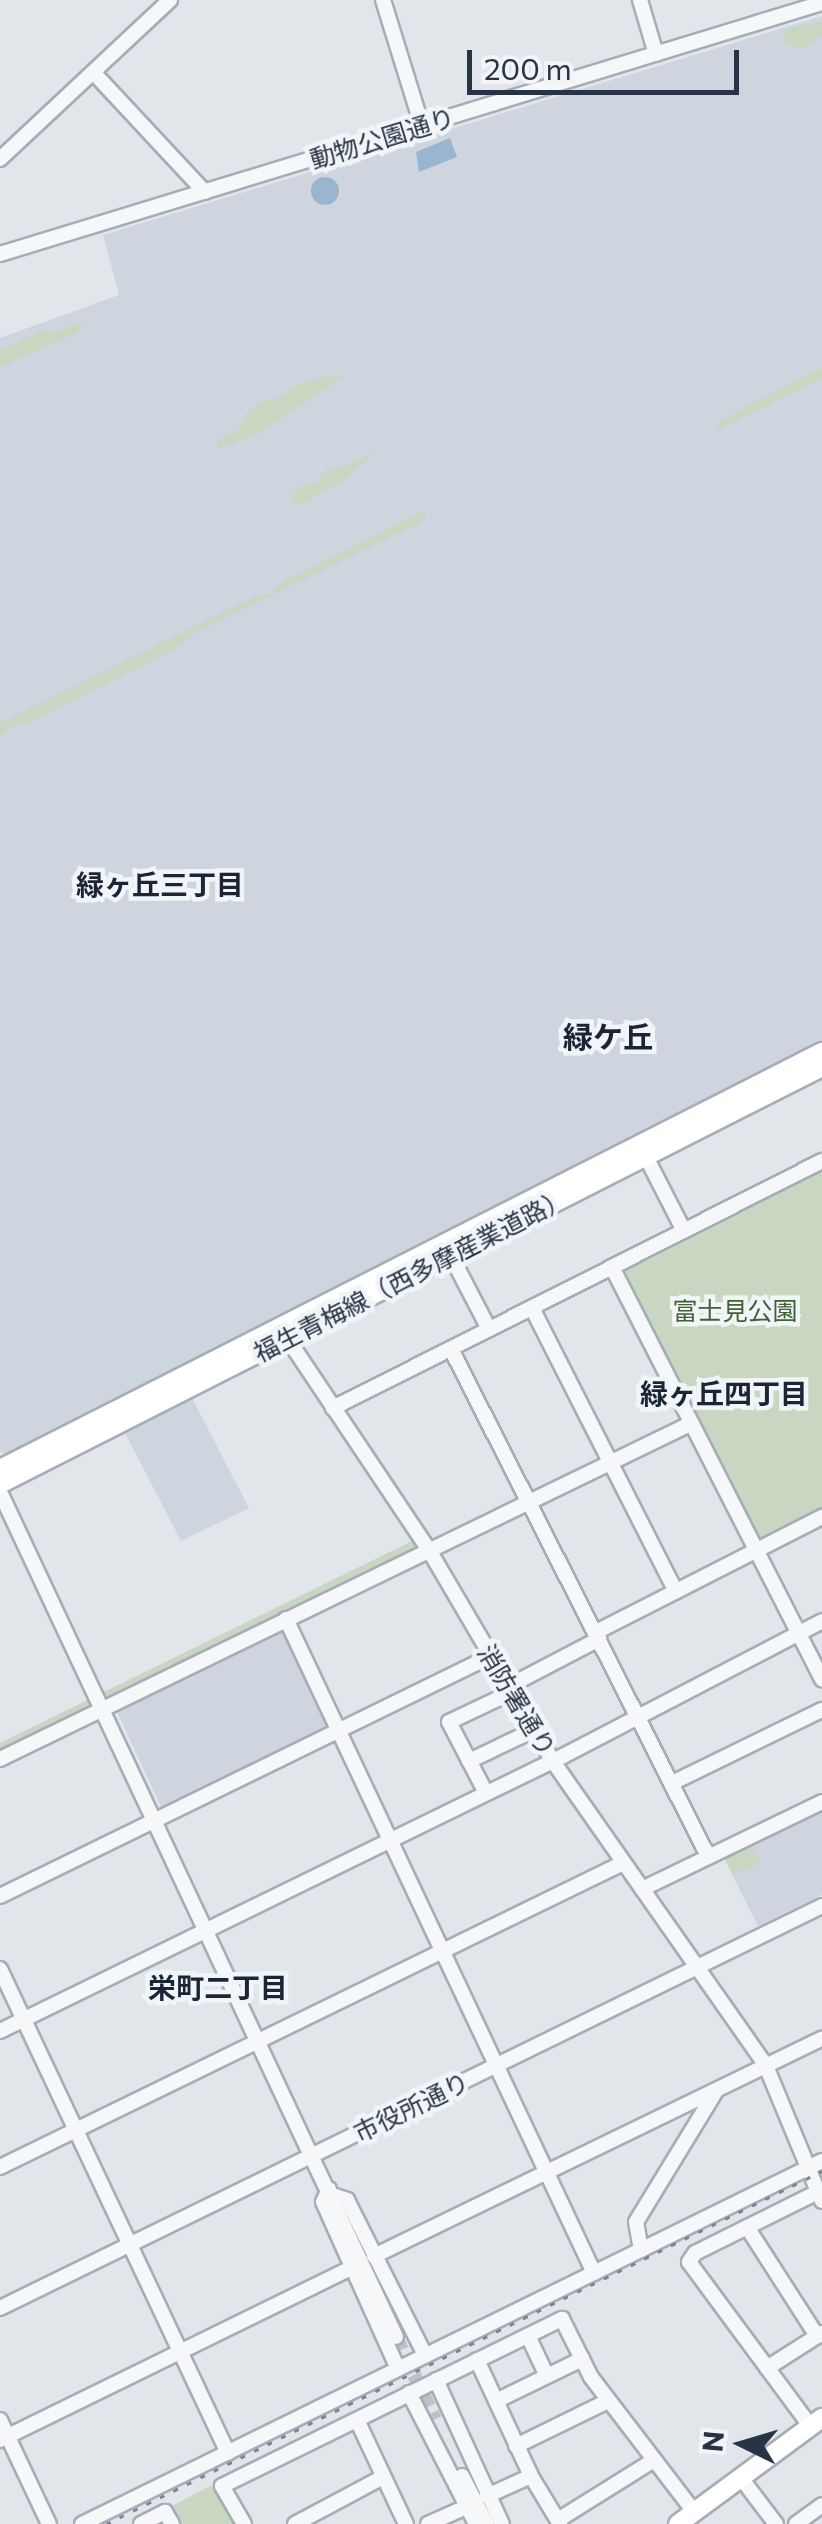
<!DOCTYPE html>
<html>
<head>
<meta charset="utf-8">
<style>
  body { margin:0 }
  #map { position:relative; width:822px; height:2524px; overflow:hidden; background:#e2e6eb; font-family:Commissioner,"Noto Sans JP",sans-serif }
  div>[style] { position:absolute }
  .built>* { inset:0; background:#cfd5de }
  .green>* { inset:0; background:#c8d6c2 }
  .water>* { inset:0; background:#9ab6ce }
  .round { border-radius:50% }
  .minor-tunnel>* { height:14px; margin-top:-7px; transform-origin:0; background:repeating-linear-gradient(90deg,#bdc2ca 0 14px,transparent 0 21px) }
  .roads { filter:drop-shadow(2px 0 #a6adb6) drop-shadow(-2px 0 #a6adb6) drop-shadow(0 2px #a6adb6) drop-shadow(0 -2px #a6adb6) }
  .minor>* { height:14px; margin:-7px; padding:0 7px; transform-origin:7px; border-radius:7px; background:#f5f7f9 }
  .major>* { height:18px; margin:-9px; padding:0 9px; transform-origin:9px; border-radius:9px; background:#fff }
  .rail>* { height:2.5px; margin-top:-1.25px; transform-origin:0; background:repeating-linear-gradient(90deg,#7a8697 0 5px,transparent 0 15px) }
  span { translate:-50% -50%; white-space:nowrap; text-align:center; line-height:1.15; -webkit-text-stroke:9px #f2f5f8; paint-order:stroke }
  .street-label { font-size:25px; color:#283445 }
  .park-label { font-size:25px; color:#3f6234 }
  .neighbourhood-label { font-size:28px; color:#1a2536; font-weight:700 }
  .quarter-label { font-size:30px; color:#1a2536; font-weight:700 }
  .north { position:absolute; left:692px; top:2394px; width:100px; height:100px; -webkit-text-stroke:8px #f2f5f8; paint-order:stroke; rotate:275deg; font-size:28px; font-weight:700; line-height:40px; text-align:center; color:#283445 }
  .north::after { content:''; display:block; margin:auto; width:35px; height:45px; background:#283445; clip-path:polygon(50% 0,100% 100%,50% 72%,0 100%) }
  .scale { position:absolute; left:467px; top:50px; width:272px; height:45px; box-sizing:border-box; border:5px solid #283445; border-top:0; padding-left:12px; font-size:30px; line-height:35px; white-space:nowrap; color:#283445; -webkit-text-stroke:8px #f2f5f8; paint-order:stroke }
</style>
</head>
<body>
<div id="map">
  <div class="built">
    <i style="clip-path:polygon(822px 16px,822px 1040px,7px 1454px,0 1452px,0 338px,119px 295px,103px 235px)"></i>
    <i style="clip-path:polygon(192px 1398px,249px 1508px,181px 1541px,125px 1433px)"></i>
    <i style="clip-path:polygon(282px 1630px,331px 1727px,162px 1809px,118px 1714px,119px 1709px)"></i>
    <i style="clip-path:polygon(822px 1806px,822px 1895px,758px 1926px,733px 1876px,760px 1863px,750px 1842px)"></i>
  </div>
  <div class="green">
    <i style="clip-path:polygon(822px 21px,822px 34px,811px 45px,796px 49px,781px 40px,789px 28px)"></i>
    <i style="clip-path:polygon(79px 323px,86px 323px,75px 334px,0 367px,0 350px,47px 329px,53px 333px)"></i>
    <i style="clip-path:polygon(822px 367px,822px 379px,716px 430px,717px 424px,741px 409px)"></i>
    <i style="clip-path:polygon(330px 376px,345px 376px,258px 434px,218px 448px,218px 440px,239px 429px,248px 412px,262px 401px,279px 398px,297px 384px)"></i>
    <i style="clip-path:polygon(376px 450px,341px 483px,300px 505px,293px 503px,290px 497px,300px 486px,318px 482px,324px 471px,343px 467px)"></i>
    <i style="clip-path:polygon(422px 511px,426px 514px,423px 521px,195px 633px,175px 649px,41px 717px,9px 728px,0 737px,0 723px,254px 597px,270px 594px,280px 583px)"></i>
    <i style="clip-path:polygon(822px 1165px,822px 1513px,757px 1543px,619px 1271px)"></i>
    <i style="clip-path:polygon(414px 1540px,416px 1552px,0 1755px,0 1743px)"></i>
    <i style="clip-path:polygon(750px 1842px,761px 1863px,733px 1876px,724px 1857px)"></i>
    <i style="clip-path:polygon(214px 2484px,236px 2524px,177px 2524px,168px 2508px)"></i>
  </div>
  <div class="water">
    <i style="clip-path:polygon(450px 138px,457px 157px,419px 172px,416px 152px)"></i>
    <i class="round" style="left:311px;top:177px;width:28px;height:28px"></i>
  </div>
  <div class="minor-tunnel">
    <i style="left:396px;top:2337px;width:91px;rotate:64.6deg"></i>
  </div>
  <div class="roads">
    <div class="minor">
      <i style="left:383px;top:0;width:132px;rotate:72.8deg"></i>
      <i style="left:640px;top:0;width:56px;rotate:73.5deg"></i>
      <i style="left:93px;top:72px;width:164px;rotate:47deg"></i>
      <i style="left:0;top:159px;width:233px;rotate:-43.1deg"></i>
      <i style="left:0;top:254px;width:859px;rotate:-16.98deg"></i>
      <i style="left:641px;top:1147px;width:94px;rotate:62.9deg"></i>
      <i style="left:448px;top:1250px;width:89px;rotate:62.6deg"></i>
      <i style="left:612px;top:1267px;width:463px;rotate:63deg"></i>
      <i style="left:532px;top:1308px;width:318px;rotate:63.1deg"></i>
      <i style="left:283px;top:1332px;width:262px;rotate:56.2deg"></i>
      <i style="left:429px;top:1550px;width:243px;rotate:59.6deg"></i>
      <i style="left:552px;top:1760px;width:373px;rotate:55deg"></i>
      <i style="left:766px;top:2066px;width:146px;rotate:67.5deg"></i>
      <i style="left:451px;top:1349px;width:568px;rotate:63.12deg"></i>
      <i style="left:333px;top:1408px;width:548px;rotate:-26.8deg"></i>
      <i style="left:0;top:1492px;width:933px;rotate:64.89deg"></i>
      <i style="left:286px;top:1619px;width:723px;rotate:64.78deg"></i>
      <i style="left:596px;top:1632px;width:254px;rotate:-27deg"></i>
      <i style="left:509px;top:1686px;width:102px;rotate:-27.6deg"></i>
      <i style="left:0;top:1759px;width:769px;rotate:-25.9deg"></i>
      <i style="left:469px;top:1761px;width:72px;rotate:-25.5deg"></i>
      <i style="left:672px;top:1783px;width:167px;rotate:-26deg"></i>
      <i style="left:486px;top:1793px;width:80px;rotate:-117.5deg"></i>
      <i style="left:449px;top:1722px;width:70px;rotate:-25.5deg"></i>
      <i style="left:642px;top:1889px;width:200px;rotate:-25.8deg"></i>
      <i style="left:0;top:1896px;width:547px;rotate:-26.05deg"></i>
      <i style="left:0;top:1969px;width:535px;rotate:64.78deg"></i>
      <i style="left:0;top:2031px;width:627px;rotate:-26.03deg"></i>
      <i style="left:563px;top:1756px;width:292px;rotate:-27.5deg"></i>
      <i style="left:0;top:2167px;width:693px;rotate:-26.01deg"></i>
      <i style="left:329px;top:2189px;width:14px;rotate:115deg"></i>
      <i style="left:323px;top:2202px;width:183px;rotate:65.8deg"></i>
      <i style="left:332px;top:2195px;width:16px;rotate:18deg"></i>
      <i style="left:347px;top:2200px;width:174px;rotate:63.3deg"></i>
      <i style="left:747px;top:2227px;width:130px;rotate:57.3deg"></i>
      <i style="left:641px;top:2250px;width:28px;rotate:-100deg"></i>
      <i style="left:636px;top:2222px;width:153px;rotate:-58.6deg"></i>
      <i style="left:374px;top:2256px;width:498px;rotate:-25.9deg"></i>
      <i style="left:0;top:2308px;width:915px;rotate:-26.06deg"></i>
      <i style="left:528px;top:2336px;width:44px;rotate:64.6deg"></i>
      <i style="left:477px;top:2360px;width:128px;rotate:65deg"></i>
      <i style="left:531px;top:2476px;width:56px;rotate:58.9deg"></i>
      <i style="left:767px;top:2368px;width:65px;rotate:-32.5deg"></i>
      <i style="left:436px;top:2380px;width:158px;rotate:65.4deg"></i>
      <i style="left:409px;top:2393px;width:147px;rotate:62.9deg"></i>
      <i style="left:496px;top:2401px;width:96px;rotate:-26deg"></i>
      <i style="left:0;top:2420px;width:115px;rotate:64.8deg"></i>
      <i style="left:357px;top:2420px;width:115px;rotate:64.8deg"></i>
      <i style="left:811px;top:2427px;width:205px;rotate:-126.5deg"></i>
      <i style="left:689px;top:2262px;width:11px;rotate:-56deg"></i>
      <i style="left:695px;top:2253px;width:137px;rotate:-26.4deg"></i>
      <i style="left:0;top:2440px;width:393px;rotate:-26.1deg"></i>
      <i style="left:516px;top:2446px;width:102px;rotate:-26.1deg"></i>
      <i style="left:462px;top:2476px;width:54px;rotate:62.5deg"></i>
      <i style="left:741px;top:2478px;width:58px;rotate:52.7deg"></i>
      <i style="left:487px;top:2496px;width:48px;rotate:-24.4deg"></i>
      <i style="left:558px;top:2520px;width:113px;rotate:-32deg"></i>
      <i style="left:82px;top:2524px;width:824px;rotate:-26.13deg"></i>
      <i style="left:141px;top:2524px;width:27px;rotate:-27deg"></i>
      <i style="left:165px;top:2512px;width:14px;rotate:60deg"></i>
      <i style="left:244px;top:2524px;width:44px;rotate:-120.1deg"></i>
      <i style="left:222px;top:2486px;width:379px;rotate:-26.2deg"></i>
      <i style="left:562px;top:2319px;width:65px;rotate:63.4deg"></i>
      <i style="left:591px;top:2377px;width:171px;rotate:52.6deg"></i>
      <i style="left:295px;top:2524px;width:100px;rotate:-28.1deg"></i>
      <i style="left:428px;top:2524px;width:42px;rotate:-24.1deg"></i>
      <i style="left:796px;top:2524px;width:32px;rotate:-36deg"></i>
    </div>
    <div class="major">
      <i style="left:0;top:1469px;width:922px;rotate:-26.9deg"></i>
      <i style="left:0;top:1484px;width:922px;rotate:-26.9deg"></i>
      <i style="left:678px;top:2524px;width:179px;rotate:-36.4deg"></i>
    </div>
  </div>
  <div class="rail">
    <i style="left:106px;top:2524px;width:798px;rotate:-26.24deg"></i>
  </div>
  <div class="street-label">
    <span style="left:382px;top:138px;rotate:-17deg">動物公園通り</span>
    <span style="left:411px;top:1275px;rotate:-27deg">福生青梅線（西多摩産業道路）</span>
    <span style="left:517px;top:1700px;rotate:59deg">消防署通り</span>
    <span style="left:411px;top:2107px;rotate:-26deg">市役所通り</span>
  </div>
  <div class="park-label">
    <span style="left:735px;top:1310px">富士見公園</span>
  </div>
  <div class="neighbourhood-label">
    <span style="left:160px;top:884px">緑ヶ丘三丁目</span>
    <span style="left:724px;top:1393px">緑ヶ丘四丁目</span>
    <span style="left:218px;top:1987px">栄町二丁目</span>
  </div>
  <div class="quarter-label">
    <span style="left:608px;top:1036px">緑ケ丘</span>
  </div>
  <div class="north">N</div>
  <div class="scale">200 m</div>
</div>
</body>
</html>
